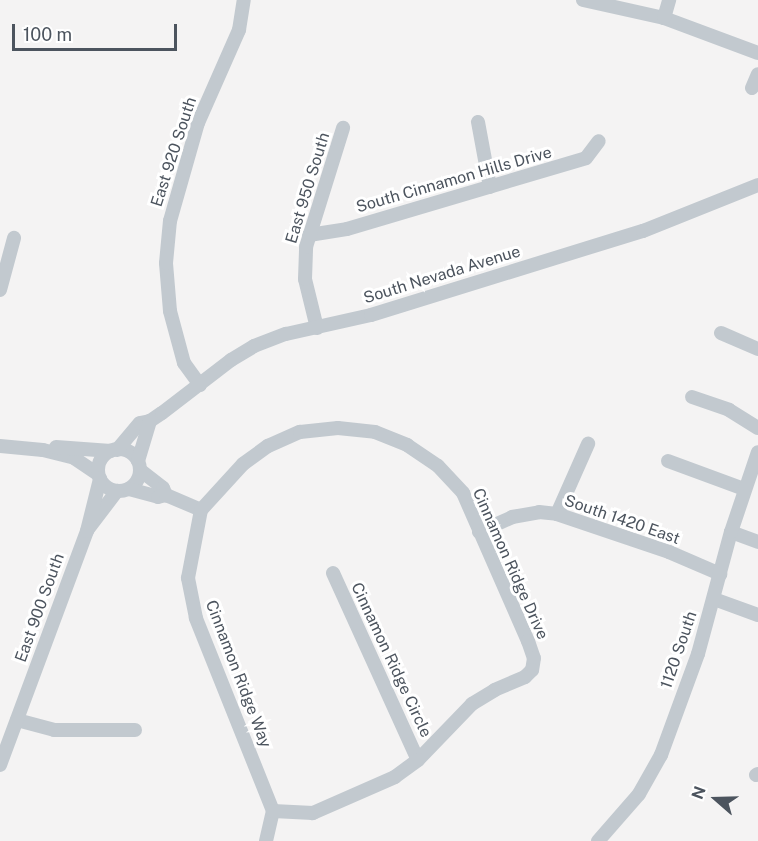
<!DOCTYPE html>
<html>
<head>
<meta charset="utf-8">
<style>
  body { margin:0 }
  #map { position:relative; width:758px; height:841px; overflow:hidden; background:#f4f3f3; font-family:"Public Sans",sans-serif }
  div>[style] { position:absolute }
  .minor>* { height:14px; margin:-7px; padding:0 7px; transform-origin:7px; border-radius:7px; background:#c2c9cf }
  .minor>.ring { margin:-7px; padding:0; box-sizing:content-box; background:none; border:14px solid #c2c9cf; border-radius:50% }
  span { translate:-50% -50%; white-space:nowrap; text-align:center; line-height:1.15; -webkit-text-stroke:6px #fff; paint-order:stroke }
  .street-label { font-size:16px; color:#4c545e }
  .north { position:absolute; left:686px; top:769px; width:60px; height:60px; -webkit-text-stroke:4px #fff; paint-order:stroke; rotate:290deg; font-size:16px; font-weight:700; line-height:24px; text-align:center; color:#4c545e }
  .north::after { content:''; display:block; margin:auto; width:21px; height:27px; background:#4c545e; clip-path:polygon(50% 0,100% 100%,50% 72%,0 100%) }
  .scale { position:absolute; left:12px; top:24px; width:165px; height:27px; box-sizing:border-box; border:3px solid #4c545e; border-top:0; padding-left:8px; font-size:18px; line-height:21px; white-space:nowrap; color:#4c545e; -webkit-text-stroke:4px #fff; paint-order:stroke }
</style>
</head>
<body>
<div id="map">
  <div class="minor">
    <i style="left:583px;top:0;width:83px;rotate:12.5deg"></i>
    <i style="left:664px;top:18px;width:100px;rotate:20.4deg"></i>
    <i style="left:664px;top:18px;width:19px;rotate:-74deg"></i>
    <i style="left:752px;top:88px;width:15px;rotate:-67deg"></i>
    <i style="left:478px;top:122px;width:66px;rotate:79.5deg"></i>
    <i style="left:309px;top:235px;width:38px;rotate:-9deg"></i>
    <i style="left:347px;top:229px;width:249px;rotate:-16.5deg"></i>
    <i style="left:586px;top:158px;width:21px;rotate:-53deg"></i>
    <i style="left:0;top:290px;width:54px;rotate:-74.9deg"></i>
    <i style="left:317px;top:328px;width:50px;rotate:-103.8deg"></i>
    <i style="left:305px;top:279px;width:32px;rotate:-88deg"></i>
    <i style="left:306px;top:247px;width:125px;rotate:-72.7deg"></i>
    <i style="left:721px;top:333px;width:40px;rotate:23.4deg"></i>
    <i style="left:200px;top:385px;width:27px;rotate:-126deg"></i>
    <i style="left:184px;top:363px;width:54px;rotate:-105.1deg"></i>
    <i style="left:170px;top:311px;width:48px;rotate:-94.8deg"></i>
    <i style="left:166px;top:263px;width:42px;rotate:-84.6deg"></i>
    <i style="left:170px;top:221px;width:102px;rotate:-74.1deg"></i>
    <i style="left:198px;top:123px;width:102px;rotate:-66.2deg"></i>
    <i style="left:239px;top:30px;width:30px;rotate:-81deg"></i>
    <i style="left:692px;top:397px;width:39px;rotate:19deg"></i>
    <i style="left:729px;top:410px;width:34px;rotate:32deg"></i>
    <i style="left:0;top:446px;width:43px;rotate:5.3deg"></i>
    <i style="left:43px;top:450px;width:32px;rotate:14deg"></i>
    <i style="left:74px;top:458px;width:29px;rotate:34deg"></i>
    <i style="left:56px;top:447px;width:55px;rotate:4.2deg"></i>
    <i class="ring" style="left:98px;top:449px;width:28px;height:28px"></i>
    <i style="left:117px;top:450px;width:35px;rotate:-50deg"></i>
    <i style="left:140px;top:423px;width:10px;rotate:-11deg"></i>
    <i style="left:150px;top:421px;width:14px;rotate:-34deg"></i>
    <i style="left:162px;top:413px;width:87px;rotate:-37.5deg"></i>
    <i style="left:231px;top:360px;width:27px;rotate:-31deg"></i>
    <i style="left:254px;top:346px;width:34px;rotate:-21deg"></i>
    <i style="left:286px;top:334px;width:87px;rotate:-12.6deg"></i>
    <i style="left:371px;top:315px;width:285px;rotate:-17.2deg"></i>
    <i style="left:643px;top:231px;width:124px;rotate:-21.8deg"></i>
    <i style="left:138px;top:461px;width:42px;rotate:-73.3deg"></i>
    <i style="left:668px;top:461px;width:81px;rotate:20.2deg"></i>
    <i style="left:140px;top:470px;width:29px;rotate:38deg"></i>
    <i style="left:163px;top:488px;width:8px;rotate:67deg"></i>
    <i style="left:129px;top:489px;width:30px;rotate:15deg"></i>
    <i style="left:158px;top:497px;width:8px;rotate:-14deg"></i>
    <i style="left:166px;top:495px;width:38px;rotate:23deg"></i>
    <i style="left:557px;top:514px;width:77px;rotate:-66.1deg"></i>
    <i style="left:88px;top:529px;width:48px;rotate:-52.7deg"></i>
    <i style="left:479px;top:532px;width:36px;rotate:-24deg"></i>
    <i style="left:512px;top:517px;width:27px;rotate:-10deg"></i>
    <i style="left:539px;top:512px;width:18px;rotate:6deg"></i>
    <i style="left:557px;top:514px;width:118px;rotate:18.7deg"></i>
    <i style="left:669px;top:552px;width:56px;rotate:23.3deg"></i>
    <i style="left:731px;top:532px;width:29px;rotate:20deg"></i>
    <i style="left:333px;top:573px;width:205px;rotate:65.6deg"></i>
    <i style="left:714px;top:599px;width:47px;rotate:20deg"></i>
    <i style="left:17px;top:720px;width:38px;rotate:15deg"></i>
    <i style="left:54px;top:730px;width:81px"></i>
    <i style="left:0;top:765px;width:250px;rotate:-69.6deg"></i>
    <i style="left:87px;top:531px;width:54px;rotate:-76deg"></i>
    <i style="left:756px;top:775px;width:2px;rotate:-27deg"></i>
    <i style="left:266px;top:841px;width:31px;rotate:-77deg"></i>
    <i style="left:273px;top:811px;width:208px;rotate:-111.8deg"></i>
    <i style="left:196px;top:618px;width:41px;rotate:-101.3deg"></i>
    <i style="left:188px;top:578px;width:69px;rotate:-79.2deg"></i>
    <i style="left:201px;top:510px;width:62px;rotate:-47.6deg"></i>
    <i style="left:243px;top:464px;width:31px;rotate:-36deg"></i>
    <i style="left:268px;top:446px;width:35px;rotate:-24deg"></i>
    <i style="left:300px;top:432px;width:38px;rotate:-6deg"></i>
    <i style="left:338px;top:428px;width:37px;rotate:6deg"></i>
    <i style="left:375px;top:432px;width:35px;rotate:22deg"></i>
    <i style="left:407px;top:445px;width:37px;rotate:34deg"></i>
    <i style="left:438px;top:466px;width:37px;rotate:47deg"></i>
    <i style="left:463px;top:493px;width:162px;rotate:66.3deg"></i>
    <i style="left:528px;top:641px;width:18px;rotate:71deg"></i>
    <i style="left:534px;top:658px;width:12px;rotate:99deg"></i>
    <i style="left:532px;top:670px;width:10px;rotate:135deg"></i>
    <i style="left:525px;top:677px;width:33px;rotate:157deg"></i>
    <i style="left:495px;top:690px;width:27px;rotate:149deg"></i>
    <i style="left:472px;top:704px;width:78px;rotate:134deg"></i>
    <i style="left:418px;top:760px;width:29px;rotate:144deg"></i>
    <i style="left:395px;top:777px;width:90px;rotate:156.3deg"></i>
    <i style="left:313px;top:813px;width:40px;rotate:-177.1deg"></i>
    <i style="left:598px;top:841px;width:62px;rotate:-48.9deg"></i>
    <i style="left:639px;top:794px;width:45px;rotate:-60.6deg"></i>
    <i style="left:661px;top:755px;width:108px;rotate:-69.9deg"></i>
    <i style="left:698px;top:654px;width:126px;rotate:-74.9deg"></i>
    <i style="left:731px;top:532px;width:84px;rotate:-71.4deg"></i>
  </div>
  <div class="street-label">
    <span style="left:174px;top:152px;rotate:-72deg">East 920 South</span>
    <span style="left:454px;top:180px;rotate:-16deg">South Cinnamon Hills Drive</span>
    <span style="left:308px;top:188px;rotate:-73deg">East 950 South</span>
    <span style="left:442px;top:275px;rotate:-17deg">South Nevada Avenue</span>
    <span style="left:622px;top:520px;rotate:19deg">South 1420 East</span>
    <span style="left:510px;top:564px;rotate:66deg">Cinnamon Ridge Drive</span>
    <span style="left:40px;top:608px;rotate:-70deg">East 900 South</span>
    <span style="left:679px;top:650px;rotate:-71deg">1120 South</span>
    <span style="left:391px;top:660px;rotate:65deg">Cinnamon Ridge Circle</span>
    <span style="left:238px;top:674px;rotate:69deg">Cinnamon Ridge Way</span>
  </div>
  <div class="north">N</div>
  <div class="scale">100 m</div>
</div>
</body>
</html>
